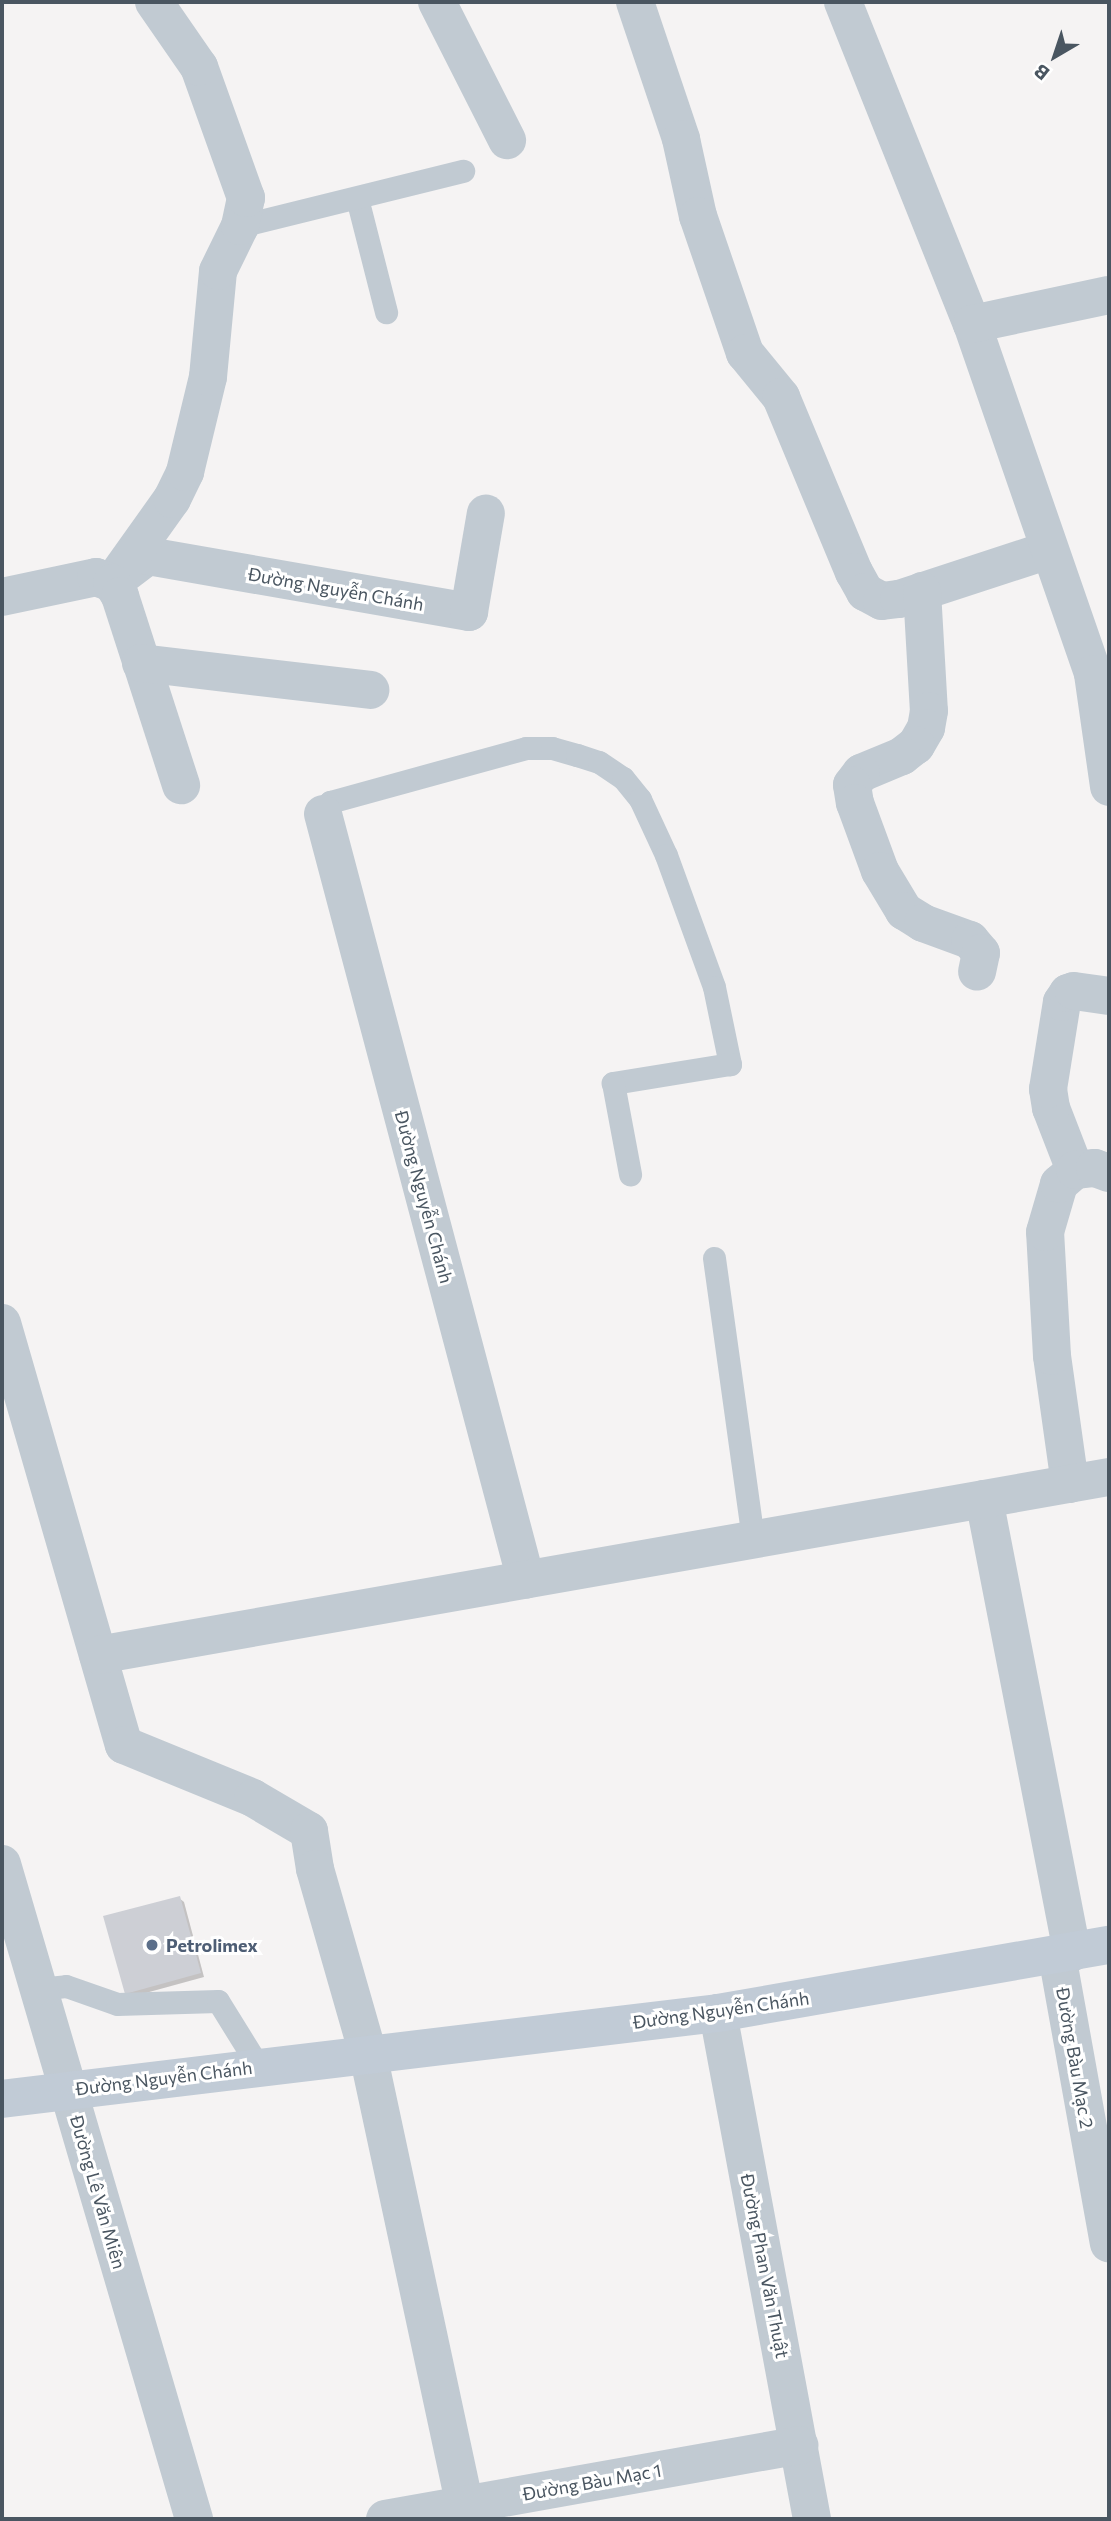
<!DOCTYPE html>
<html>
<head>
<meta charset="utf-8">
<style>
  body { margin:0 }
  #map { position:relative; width:1111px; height:2521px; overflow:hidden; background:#f5f3f3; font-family:Commissioner,sans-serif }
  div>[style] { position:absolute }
  .shadow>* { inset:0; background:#0003 }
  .building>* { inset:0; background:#cdcfd5 }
  .lane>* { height:23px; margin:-11.5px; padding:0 11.5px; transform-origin:11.5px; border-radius:11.5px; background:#c1cad2 }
  .street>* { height:38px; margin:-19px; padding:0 19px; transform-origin:19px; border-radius:19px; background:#c1cad2 }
  .secondary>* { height:38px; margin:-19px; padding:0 19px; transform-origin:19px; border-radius:19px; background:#c1cbd6 }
  .dots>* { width:19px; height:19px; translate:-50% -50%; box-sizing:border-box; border:4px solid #fff; border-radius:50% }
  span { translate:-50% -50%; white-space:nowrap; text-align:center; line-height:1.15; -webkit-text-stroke:6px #fff; paint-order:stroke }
  .street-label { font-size:18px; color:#4a5661 }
  .service-label { font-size:18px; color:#4e5e75; font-weight:700 }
  .left { translate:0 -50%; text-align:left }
  .frame { position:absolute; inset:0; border:4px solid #4a5661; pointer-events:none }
  .north { position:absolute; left:1020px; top:21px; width:70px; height:70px; -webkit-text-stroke:5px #fff; paint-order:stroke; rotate:219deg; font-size:19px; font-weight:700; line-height:28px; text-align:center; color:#4a5661 }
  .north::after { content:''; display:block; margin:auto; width:24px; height:32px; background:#4a5661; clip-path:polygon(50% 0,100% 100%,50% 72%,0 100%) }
</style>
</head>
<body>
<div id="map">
  <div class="shadow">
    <i style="clip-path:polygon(179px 1898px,184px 1902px,204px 1977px,131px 1997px,126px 1993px)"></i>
  </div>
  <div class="building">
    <i style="clip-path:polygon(180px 1896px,201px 1973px,125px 1994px,103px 1916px)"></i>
  </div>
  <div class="lane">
    <i style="left:357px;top:198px;width:118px;rotate:75.7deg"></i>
    <i style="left:240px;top:226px;width:230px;rotate:-13.9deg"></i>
    <i style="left:323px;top:814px;width:14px;rotate:-60deg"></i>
    <i style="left:330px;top:802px;width:203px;rotate:-15.4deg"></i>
    <i style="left:526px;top:748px;width:26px"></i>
    <i style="left:552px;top:748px;width:26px;rotate:16deg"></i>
    <i style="left:577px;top:755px;width:23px;rotate:18deg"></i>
    <i style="left:599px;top:762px;width:29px;rotate:34deg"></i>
    <i style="left:623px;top:778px;width:27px;rotate:51deg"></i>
    <i style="left:640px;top:799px;width:62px;rotate:65.1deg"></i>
    <i style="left:666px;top:855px;width:140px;rotate:70deg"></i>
    <i style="left:714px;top:987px;width:79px;rotate:78.3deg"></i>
    <i style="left:730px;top:1064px;width:119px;rotate:170.8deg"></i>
    <i style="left:613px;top:1083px;width:93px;rotate:79.4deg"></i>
    <i style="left:714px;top:1258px;width:285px;rotate:82.1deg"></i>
    <i style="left:38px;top:1989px;width:28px;rotate:-6deg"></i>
    <i style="left:66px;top:1986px;width:54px;rotate:19.4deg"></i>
    <i style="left:117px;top:2004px;width:101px;rotate:-1.7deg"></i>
    <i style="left:218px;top:2001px;width:78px;rotate:58.2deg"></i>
  </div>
  <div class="street">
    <i style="left:437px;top:2px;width:155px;rotate:63.1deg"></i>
    <i style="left:635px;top:2px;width:145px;rotate:71.4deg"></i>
    <i style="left:681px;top:139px;width:79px;rotate:77.6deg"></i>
    <i style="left:698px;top:216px;width:145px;rotate:71.1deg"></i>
    <i style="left:745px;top:353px;width:57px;rotate:50.7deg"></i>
    <i style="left:781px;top:397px;width:190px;rotate:67.4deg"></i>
    <i style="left:854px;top:572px;width:23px;rotate:61deg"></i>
    <i style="left:865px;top:592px;width:19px;rotate:28deg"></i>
    <i style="left:882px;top:601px;width:17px;rotate:-7deg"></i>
    <i style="left:899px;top:599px;width:158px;rotate:-18.1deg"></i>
    <i style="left:843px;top:2px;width:347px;rotate:68.2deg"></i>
    <i style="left:972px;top:324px;width:370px;rotate:70.9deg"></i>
    <i style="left:1093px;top:674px;width:114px;rotate:81.9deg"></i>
    <i style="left:972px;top:324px;width:140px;rotate:-12deg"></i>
    <i style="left:116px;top:580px;width:40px;rotate:-37deg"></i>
    <i style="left:148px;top:556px;width:326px;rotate:9.9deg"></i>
    <i style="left:469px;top:612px;width:100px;rotate:-80.3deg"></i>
    <i style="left:112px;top:583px;width:103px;rotate:-54.5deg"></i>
    <i style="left:172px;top:499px;width:30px;rotate:-64deg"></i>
    <i style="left:185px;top:472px;width:98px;rotate:-76.4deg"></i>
    <i style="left:208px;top:377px;width:106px;rotate:-84.6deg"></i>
    <i style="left:218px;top:271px;width:50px;rotate:-63.9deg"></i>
    <i style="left:240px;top:226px;width:29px;rotate:-78deg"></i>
    <i style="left:246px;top:198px;width:139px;rotate:-109.7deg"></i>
    <i style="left:199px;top:67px;width:79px;rotate:-124.7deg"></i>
    <i style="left:922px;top:591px;width:120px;rotate:86.7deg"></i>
    <i style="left:929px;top:711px;width:17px;rotate:100deg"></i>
    <i style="left:926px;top:728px;width:20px;rotate:120deg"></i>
    <i style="left:916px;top:745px;width:18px;rotate:142deg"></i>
    <i style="left:902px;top:756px;width:44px;rotate:157.5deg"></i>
    <i style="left:861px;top:773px;width:15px;rotate:127deg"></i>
    <i style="left:852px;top:785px;width:18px;rotate:81deg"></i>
    <i style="left:855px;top:803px;width:72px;rotate:69.8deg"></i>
    <i style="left:880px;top:871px;width:47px;rotate:59deg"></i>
    <i style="left:904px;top:911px;width:22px;rotate:32deg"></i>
    <i style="left:923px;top:923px;width:50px;rotate:19.9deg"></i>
    <i style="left:970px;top:940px;width:17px;rotate:50deg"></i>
    <i style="left:981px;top:953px;width:19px;rotate:102deg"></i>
    <i style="left:2px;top:597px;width:96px;rotate:-12deg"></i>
    <i style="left:96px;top:577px;width:17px;rotate:21deg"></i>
    <i style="left:112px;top:583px;width:15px;rotate:58deg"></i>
    <i style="left:120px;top:596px;width:199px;rotate:72.1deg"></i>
    <i style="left:141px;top:663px;width:231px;rotate:6.7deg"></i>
    <i style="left:323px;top:814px;width:792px;rotate:75.16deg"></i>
    <i style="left:1075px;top:1170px;width:66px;rotate:-111.2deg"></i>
    <i style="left:1051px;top:1108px;width:19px;rotate:-99deg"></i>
    <i style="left:1048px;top:1089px;width:88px;rotate:-80.9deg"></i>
    <i style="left:1062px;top:1002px;width:11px;rotate:-56deg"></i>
    <i style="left:1068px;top:993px;width:6px;rotate:-18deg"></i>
    <i style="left:1074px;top:991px;width:35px;rotate:8deg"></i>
    <i style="left:2px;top:1323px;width:439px;rotate:73.9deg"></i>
    <i style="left:124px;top:1745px;width:139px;rotate:22.3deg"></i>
    <i style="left:253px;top:1798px;width:65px;rotate:30.5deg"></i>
    <i style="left:309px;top:1831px;width:38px;rotate:81deg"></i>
    <i style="left:315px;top:1869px;width:192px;rotate:74deg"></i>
    <i style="left:368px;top:2054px;width:461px;rotate:77.9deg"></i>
    <i style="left:1070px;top:1484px;width:129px;rotate:-98deg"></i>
    <i style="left:1052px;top:1356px;width:124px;rotate:-93.2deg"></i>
    <i style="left:1045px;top:1232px;width:50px;rotate:-73.7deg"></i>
    <i style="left:1059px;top:1184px;width:21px;rotate:-41deg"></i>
    <i style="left:1075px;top:1170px;width:20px;rotate:-6deg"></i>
    <i style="left:1095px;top:1168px;width:15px;rotate:20deg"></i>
    <i style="left:984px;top:1499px;width:462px;rotate:79deg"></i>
    <i style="left:98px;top:1655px;width:1027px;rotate:-9.99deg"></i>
    <i style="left:2px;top:1864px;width:683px;rotate:73.66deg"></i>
    <i style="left:1057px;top:1955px;width:293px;rotate:79.8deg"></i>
    <i style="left:718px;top:2013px;width:515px;rotate:79.48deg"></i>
    <i style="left:385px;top:2519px;width:421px;rotate:-10.1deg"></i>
  </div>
  <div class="secondary">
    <i style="left:2px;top:2099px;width:721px;rotate:-6.85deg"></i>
    <i style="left:718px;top:2013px;width:397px;rotate:-9.9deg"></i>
  </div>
  <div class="dots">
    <i style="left:152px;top:1945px;background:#5c6f8a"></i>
  </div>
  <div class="street-label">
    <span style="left:336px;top:589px;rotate:10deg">Đường Nguyễn Chánh</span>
    <span style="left:424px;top:1197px;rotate:75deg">Đường Nguyễn Chánh</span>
    <span style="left:721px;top:2010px;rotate:-8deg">Đường Nguyễn Chánh</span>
    <span style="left:1075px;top:2058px;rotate:80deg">Đường Bàu Mạc 2</span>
    <span style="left:164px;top:2078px;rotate:-7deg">Đường Nguyễn Chánh</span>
    <span style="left:98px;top:2192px;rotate:74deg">Đường Lê Văn Miên</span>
    <span style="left:765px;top:2266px;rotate:79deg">Đường Phan Văn Thuật</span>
    <span style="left:592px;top:2482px;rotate:-10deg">Đường Bàu Mạc 1</span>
  </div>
  <div class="service-label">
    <span class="left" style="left:166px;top:1945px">Petrolimex</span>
  </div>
  <div class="frame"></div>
  <div class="north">B</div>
</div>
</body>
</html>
